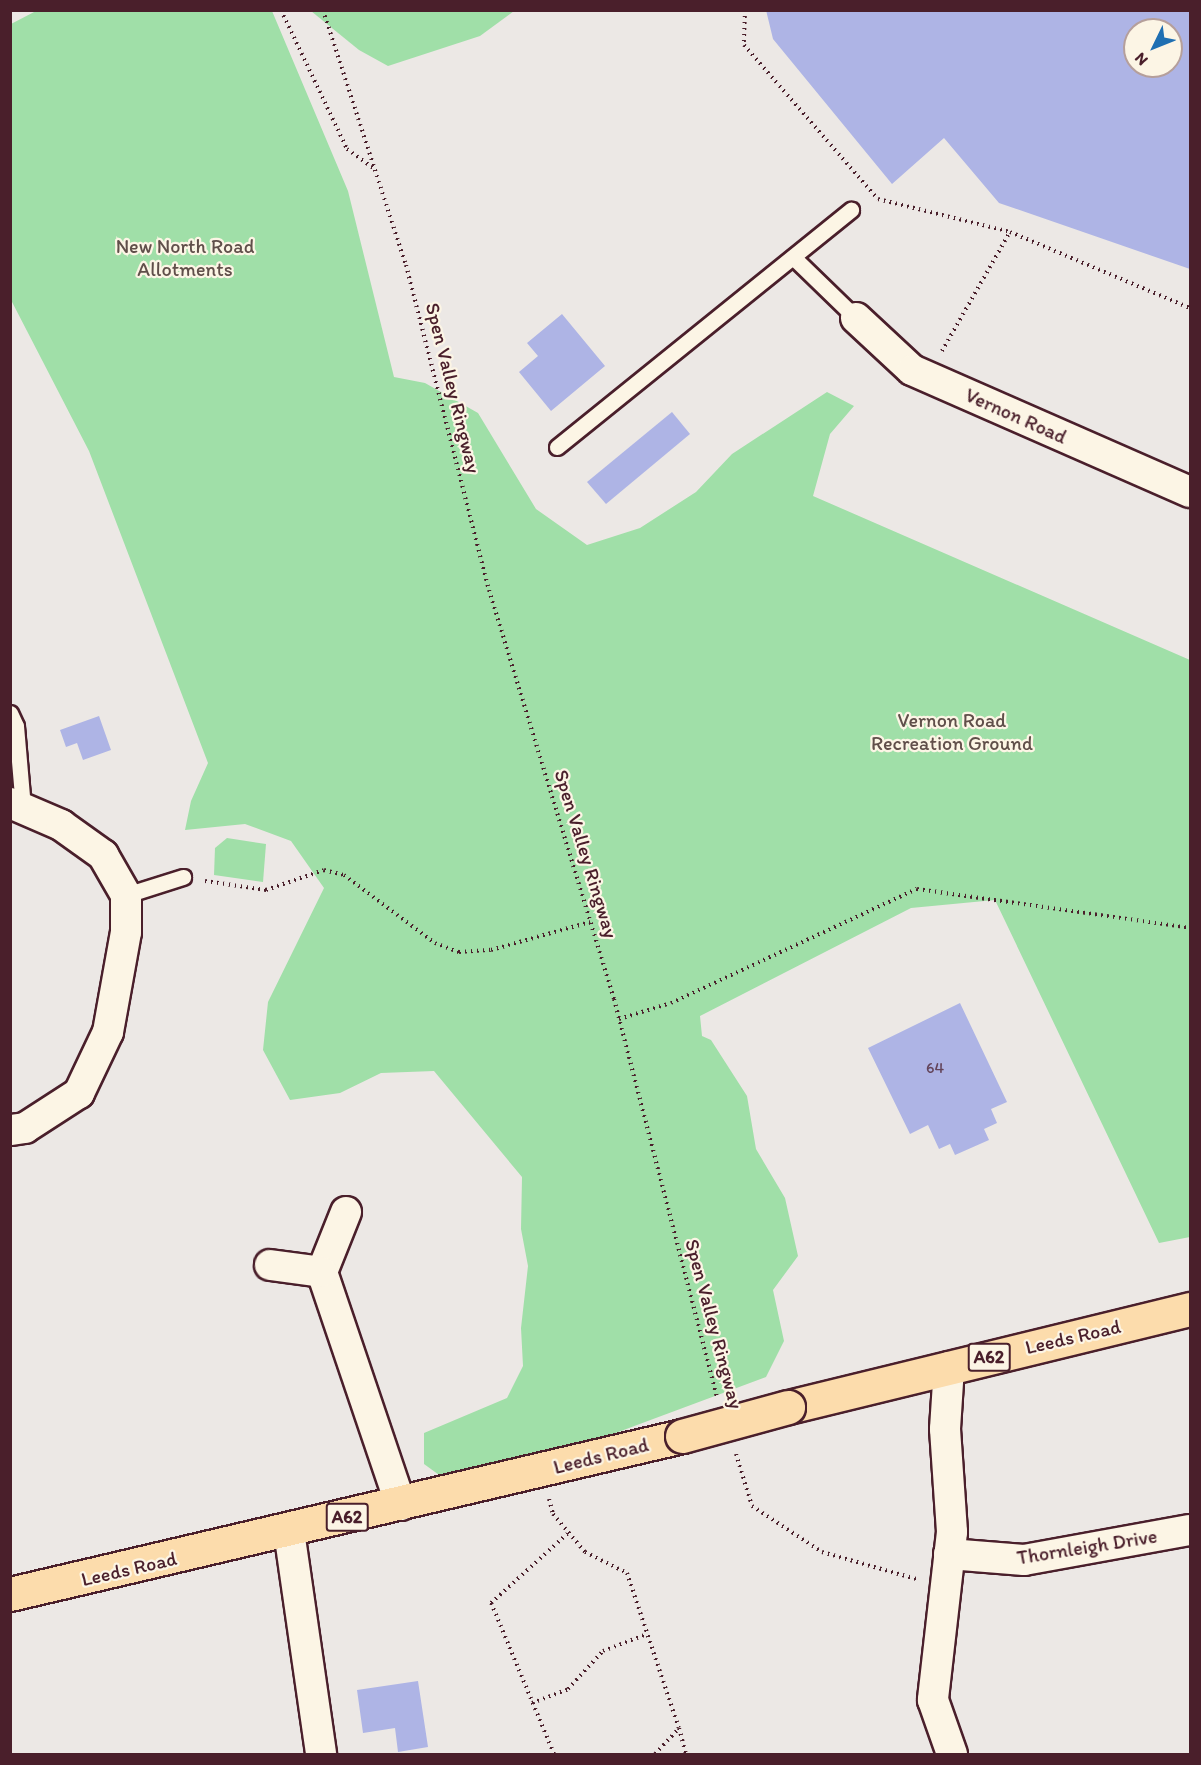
<!DOCTYPE html>
<html>
<head>
<meta charset="utf-8">
<style>
  body { margin:0 }
  #map { position:relative; width:1201px; height:1765px; overflow:hidden; background:#ece8e5; font-family:Itim,sans-serif }
  div>[style] { position:absolute }
  .green>* { inset:0; background:#a0dfa8 }
  .building>* { inset:0; background:#aeb4e5 }
  .path>* { height:4px; margin-top:-2px; transform-origin:0; background:repeating-linear-gradient(90deg,#4a1f2b 0 1.5px,transparent 0 6px) }
  .roads { filter:drop-shadow(2px 0 #4a1f2b) drop-shadow(-2px 0 #4a1f2b) drop-shadow(0 2px #4a1f2b) drop-shadow(0 -2px #4a1f2b) }
  .service>* { height:15px; margin:-7.5px; padding:0 7.5px; transform-origin:7.5px; border-radius:7.5px; background:#fcf5e5 }
  .minor>* { height:30px; margin:-15px; padding:0 15px; transform-origin:15px; border-radius:15px; background:#fcf5e5 }
  .primary>* { height:33px; margin:-16.5px; padding:0 16.5px; transform-origin:16.5px; border-radius:16.5px; background:#fcdcac }
  .bridges { filter:drop-shadow(2px 0 #4a1f2b) drop-shadow(-2px 0 #4a1f2b) drop-shadow(0 2px #4a1f2b) drop-shadow(0 -2px #4a1f2b) }
  .primary-bridge>* { height:33px; margin:-16.5px; padding:0 16.5px; transform-origin:16.5px; border-radius:16.5px; background:#fcdcac }
  span { translate:-50% -50%; white-space:nowrap; text-align:center; line-height:1.15; -webkit-text-stroke:4.5px #fcf5e5; paint-order:stroke }
  .number-label { font-size:16px; color:#63445a }
  .number-label span { -webkit-text-stroke-width:0 }
  .shield-label span { padding:2px 4px; background:#fcf5e5; border:2px solid; border-radius:4px; -webkit-text-stroke-width:0 }
  .shield-label { font-size:18px; color:#4a1f2b; font-weight:700 }
  .park-label { font-size:20px; color:#604f4a }
  .street-label { font-size:20px; color:#4a1f2b }
  .frame { position:absolute; inset:0; border:12px solid #4a1f2b; pointer-events:none }
  .north { position:absolute; left:1123px; top:18px; width:60px; height:60px; box-sizing:border-box; background:#fcf5e5; border:2px solid #b59f9b; border-radius:50%; rotate:227deg; font-size:16px; font-weight:700; line-height:24px; text-align:center; color:#4a1f2b }
  .north::after { content:''; display:block; margin:auto; width:21px; height:27px; background:#1f6fb2; clip-path:polygon(50% 0,100% 100%,50% 72%,0 100%) }
</style>
</head>
<body>
<div id="map">
  <div class="green">
    <i style="clip-path:polygon(36px 11px,272px 11px,348px 191px,394px 377px,425px 383px,478px 413px,536px 509px,587px 545px,640px 528px,696px 492px,732px 454px,827px 392px,854px 406px,830px 434px,813px 496px,1190px 660px,1190px 1237px,1159px 1243px,995px 900px,911px 908px,700px 1016px,702px 1036px,711px 1040px,747px 1096px,756px 1149px,785px 1198px,798px 1256px,773px 1290px,784px 1341px,766px 1377px,586px 1444px,446px 1480px,424px 1464px,424px 1433px,507px 1398px,523px 1366px,521px 1328px,528px 1266px,521px 1229px,522px 1177px,434px 1071px,381px 1073px,340px 1093px,290px 1100px,263px 1050px,268px 1002px,324px 888px,291px 841px,245px 824px,185px 830px,191px 801px,208px 763px,89px 451px,11px 300px,11px 24px)"></i>
    <i style="clip-path:polygon(311px 11px,514px 11px,480px 36px,388px 66px,359px 50px)"></i>
    <i style="clip-path:polygon(227px 838px,266px 844px,263px 882px,214px 875px,215px 848px)"></i>
  </div>
  <div class="building">
    <i style="clip-path:polygon(evenodd,766px 10px,1190px 10px,1190px 269px,999px 203px,944px 138px,892px 184px,773px 39px,766px 10px,1135px 30px,1171px 30px,1171px 66px,1135px 66px,1135px 30px)"></i>
    <i style="clip-path:polygon(562px 314px,605px 366px,551px 411px,519px 372px,538px 356px,527px 343px)"></i>
    <i style="clip-path:polygon(672px 412px,690px 434px,606px 504px,587px 482px)"></i>
    <i style="clip-path:polygon(99px 716px,111px 750px,83px 760px,77px 743px,66px 747px,60px 730px)"></i>
    <i style="clip-path:polygon(960px 1003px,1007px 1102px,991px 1109px,997px 1123px,984px 1129px,989px 1140px,955px 1155px,950px 1144px,939px 1149px,928px 1125px,910px 1134px,868px 1048px)"></i>
    <i style="clip-path:polygon(418px 1681px,428px 1747px,398px 1752px,395px 1728px,363px 1733px,357px 1690px)"></i>
  </div>
  <div class="path">
    <i style="left:57px;top:10px;width:1px;rotate:90deg"></i>
    <i style="left:281px;top:10px;width:154px;rotate:64.6deg"></i>
    <i style="left:347px;top:149px;width:34px;rotate:36deg"></i>
    <i style="left:323px;top:10px;width:268px;rotate:72deg"></i>
    <i style="left:406px;top:265px;width:335px;rotate:75.7deg"></i>
    <i style="left:489px;top:590px;width:428px;rotate:73deg"></i>
    <i style="left:614px;top:999px;width:410px;rotate:75.5deg"></i>
    <i style="left:745px;top:10px;width:35px;rotate:92deg"></i>
    <i style="left:744px;top:45px;width:204px;rotate:49deg"></i>
    <i style="left:878px;top:199px;width:136px;rotate:14deg"></i>
    <i style="left:1010px;top:232px;width:195px;rotate:22.9deg"></i>
    <i style="left:942px;top:351px;width:137px;rotate:-60.3deg"></i>
    <i style="left:205px;top:881px;width:62px;rotate:8.4deg"></i>
    <i style="left:266px;top:890px;width:61px;rotate:-19deg"></i>
    <i style="left:324px;top:870px;width:21px;rotate:14deg"></i>
    <i style="left:344px;top:875px;width:114px;rotate:36.8deg"></i>
    <i style="left:435px;top:943px;width:26px;rotate:21deg"></i>
    <i style="left:459px;top:952px;width:32px;rotate:-4deg"></i>
    <i style="left:491px;top:950px;width:103px;rotate:-15.8deg"></i>
    <i style="left:619px;top:1019px;width:54px;rotate:-17.1deg"></i>
    <i style="left:671px;top:1003px;width:271px;rotate:-24.9deg"></i>
    <i style="left:917px;top:889px;width:276px;rotate:8.1deg"></i>
    <i style="left:736px;top:1454px;width:54px;rotate:72.9deg"></i>
    <i style="left:752px;top:1506px;width:84px;rotate:33.3deg"></i>
    <i style="left:822px;top:1552px;width:98px;rotate:16deg"></i>
    <i style="left:549px;top:1499px;width:16px;rotate:75deg"></i>
    <i style="left:553px;top:1514px;width:50px;rotate:49.9deg"></i>
    <i style="left:585px;top:1552px;width:47px;rotate:26.6deg"></i>
    <i style="left:627px;top:1573px;width:163px;rotate:71.5deg"></i>
    <i style="left:532px;top:1703px;width:39px;rotate:-21deg"></i>
    <i style="left:568px;top:1689px;width:52px;rotate:-47.4deg"></i>
    <i style="left:603px;top:1651px;width:47px;rotate:-21.1deg"></i>
    <i style="left:554px;top:1754px;width:164px;rotate:-112.6deg"></i>
    <i style="left:491px;top:1603px;width:103px;rotate:-42.2deg"></i>
    <i style="left:655px;top:1754px;width:35px;rotate:-47deg"></i>
    <i style="left:679px;top:1728px;width:27px;rotate:75deg"></i>
  </div>
  <div class="roads">
    <div class="service">
      <i style="left:793px;top:257px;width:88px;rotate:44.1deg"></i>
      <i style="left:557px;top:447px;width:378px;rotate:-38.9deg"></i>
      <i style="left:10px;top:713px;width:14px;rotate:65deg"></i>
      <i style="left:16px;top:726px;width:82px;rotate:85.1deg"></i>
      <i style="left:126px;top:895px;width:60px;rotate:-17.5deg"></i>
    </div>
    <div class="minor">
      <i style="left:856px;top:318px;width:76px;rotate:42.9deg"></i>
      <i style="left:912px;top:370px;width:304px;rotate:23.7deg"></i>
      <i style="left:10px;top:803px;width:56px;rotate:23.3deg"></i>
      <i style="left:61px;top:825px;width:52px;rotate:35.5deg"></i>
      <i style="left:103px;top:855px;width:46px;rotate:60.1deg"></i>
      <i style="left:126px;top:895px;width:37px;rotate:90deg"></i>
      <i style="left:126px;top:932px;width:102px;rotate:100.2deg"></i>
      <i style="left:108px;top:1032px;width:68px;rotate:115.4deg"></i>
      <i style="left:79px;top:1093px;width:64px;rotate:147.1deg"></i>
      <i style="left:25px;top:1128px;width:15px;rotate:172deg"></i>
      <i style="left:346px;top:1212px;width:65px;rotate:111.8deg"></i>
      <i style="left:322px;top:1272px;width:246px;rotate:71.3deg"></i>
      <i style="left:270px;top:1265px;width:52px;rotate:7.7deg"></i>
      <i style="left:949px;top:1367px;width:62px;rotate:93.7deg"></i>
      <i style="left:945px;top:1429px;width:103px;rotate:86.1deg"></i>
      <i style="left:952px;top:1532px;width:169px;rotate:96.5deg"></i>
      <i style="left:933px;top:1700px;width:57px;rotate:70.6deg"></i>
      <i style="left:289px;top:1531px;width:225px;rotate:81.8deg"></i>
      <i style="left:949px;top:1554px;width:75px;rotate:4.6deg"></i>
      <i style="left:1024px;top:1560px;width:168px;rotate:-10.3deg"></i>
    </div>
    <div class="primary">
      <i style="left:788px;top:1407px;width:414px;rotate:-13.7deg"></i>
      <i style="left:10px;top:1594px;width:690px;rotate:-13.23deg"></i>
    </div>
  </div>
  <div class="bridges">
    <div class="primary-bridge">
      <i style="left:682px;top:1436px;width:110px;rotate:-15.3deg"></i>
    </div>
  </div>
  <div class="number-label">
    <span style="left:935px;top:1068px">64</span>
  </div>
  <div class="shield-label">
    <span style="left:989px;top:1357px">A62</span>
    <span style="left:347px;top:1517px">A62</span>
  </div>
  <div class="park-label">
    <span style="left:185px;top:258px">New North Road<br>Allotments</span>
    <span style="left:952px;top:732px">Vernon Road<br>Recreation Ground</span>
  </div>
  <div class="street-label">
    <span style="left:453px;top:388px;rotate:76deg">Spen Valley Ringway</span>
    <span style="left:1016px;top:416px;rotate:24deg">Vernon Road</span>
    <span style="left:586px;top:854px;rotate:73deg">Spen Valley Ringway</span>
    <span style="left:714px;top:1324px;rotate:75deg">Spen Valley Ringway</span>
    <span style="left:1073px;top:1337px;rotate:-13deg">Leeds Road</span>
    <span style="left:601px;top:1456px;rotate:-14deg">Leeds Road</span>
    <span style="left:1087px;top:1547px;rotate:-9deg">Thornleigh Drive</span>
    <span style="left:129px;top:1569px;rotate:-13deg">Leeds Road</span>
  </div>
  <div class="frame"></div>
  <div class="north">N</div>
</div>
</body>
</html>
